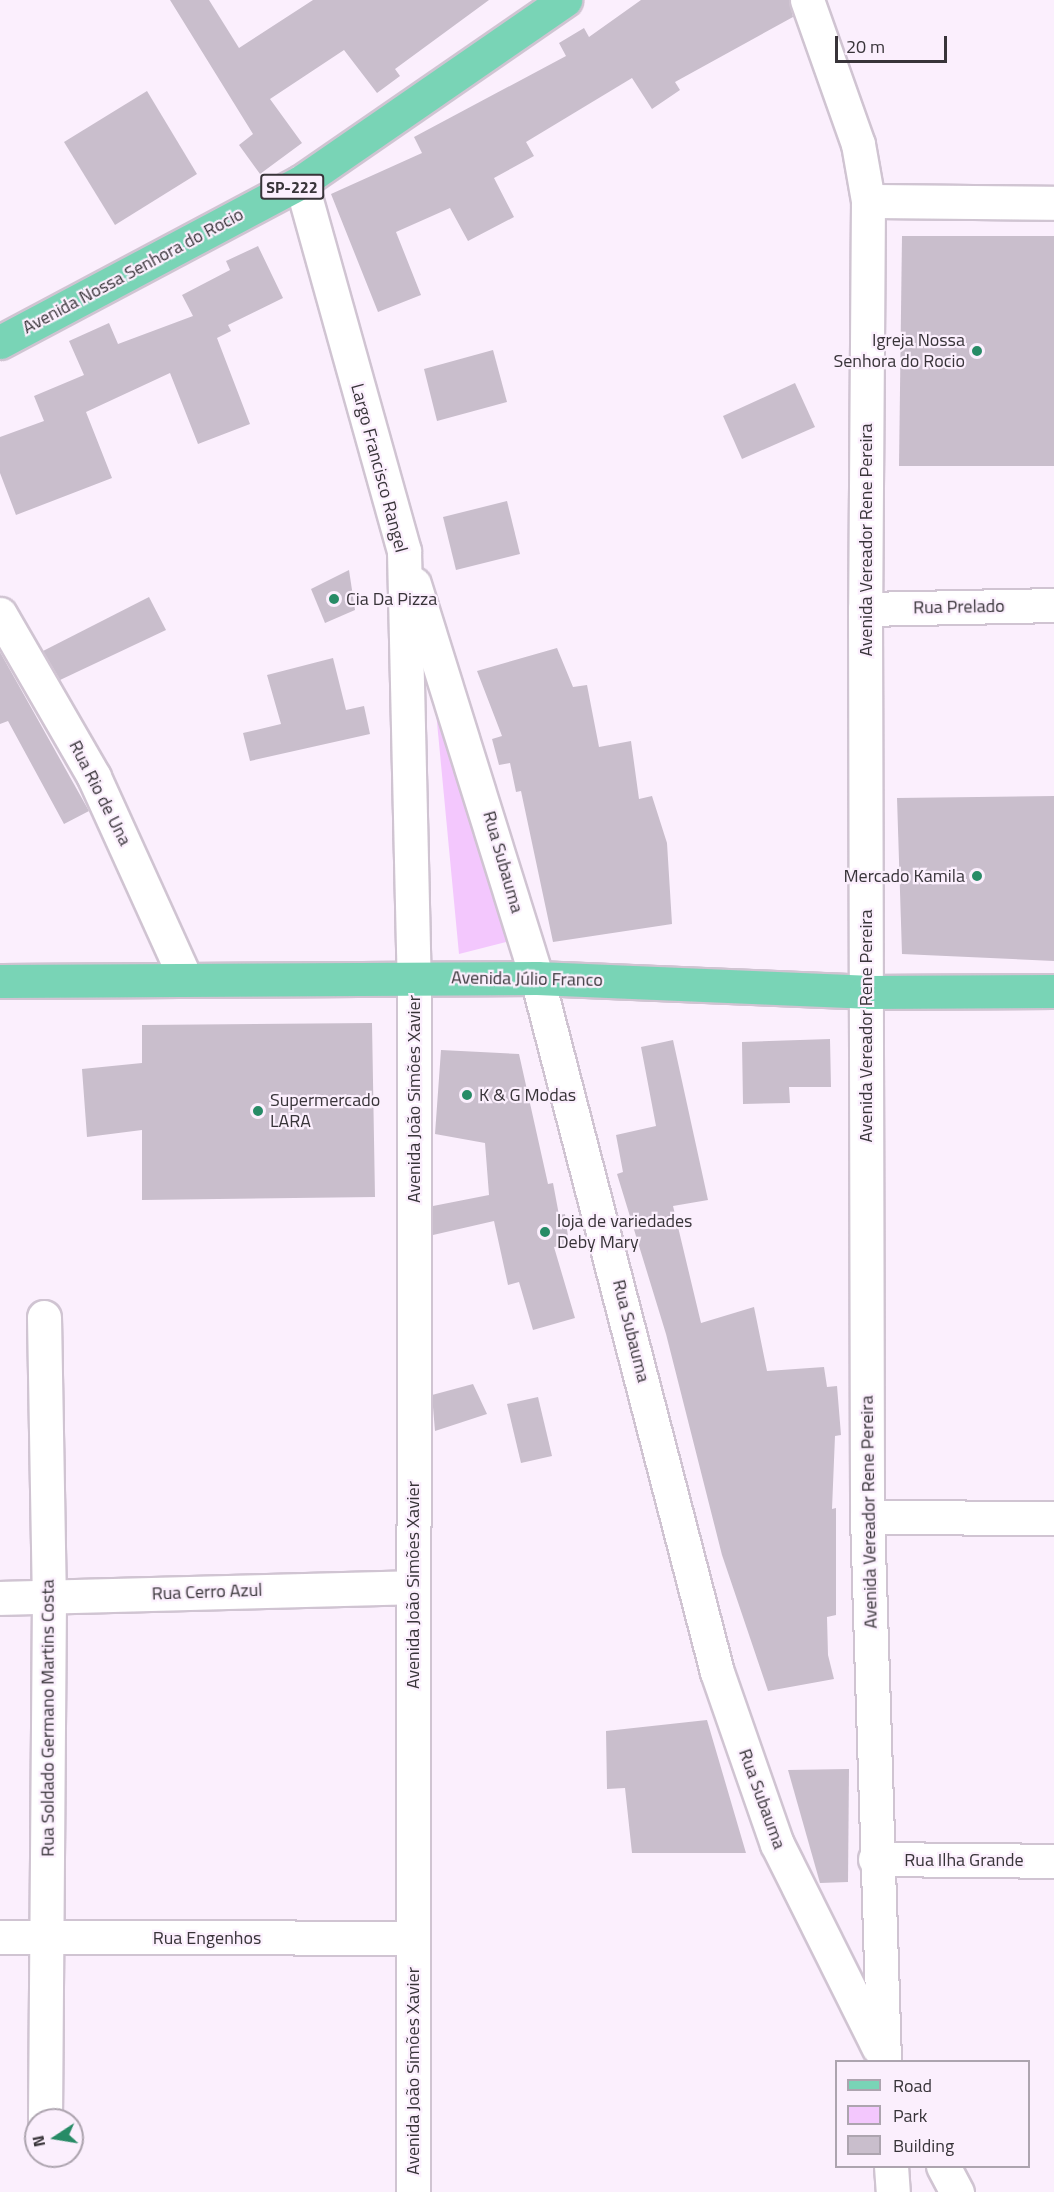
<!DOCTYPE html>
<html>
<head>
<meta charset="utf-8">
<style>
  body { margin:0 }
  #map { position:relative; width:1054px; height:2192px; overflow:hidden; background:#fbeffd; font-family:"Titillium Web",sans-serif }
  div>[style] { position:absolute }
  .green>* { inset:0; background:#f3c7fd }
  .building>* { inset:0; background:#c9becc }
  .roads { filter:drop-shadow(2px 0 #d0c4d2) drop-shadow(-2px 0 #d0c4d2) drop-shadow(0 2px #d0c4d2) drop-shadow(0 -2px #d0c4d2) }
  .minor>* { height:33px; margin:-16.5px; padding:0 16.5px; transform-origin:16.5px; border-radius:16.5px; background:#fff }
  .major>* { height:33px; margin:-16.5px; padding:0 16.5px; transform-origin:16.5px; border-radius:16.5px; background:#79d4b6 }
  .dots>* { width:16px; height:16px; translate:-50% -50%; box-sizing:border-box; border:3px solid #fbeffd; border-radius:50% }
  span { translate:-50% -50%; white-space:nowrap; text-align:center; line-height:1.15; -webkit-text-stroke:4.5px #fbeffd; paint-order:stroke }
  .shield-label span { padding:2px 4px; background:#fbeffd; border:2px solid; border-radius:4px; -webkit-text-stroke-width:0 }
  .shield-label { font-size:16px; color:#383439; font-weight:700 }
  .street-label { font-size:18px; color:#383439 }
  .poi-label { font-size:18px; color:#383439 }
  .right { translate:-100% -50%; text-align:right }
  .left { translate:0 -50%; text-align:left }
  .legend { position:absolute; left:835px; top:2060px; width:195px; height:108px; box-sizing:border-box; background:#fbeffd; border:2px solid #ada4af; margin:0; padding:8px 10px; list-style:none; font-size:18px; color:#383439 }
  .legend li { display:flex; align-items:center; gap:12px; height:30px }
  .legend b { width:30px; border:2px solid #ada4af }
  .north { position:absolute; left:24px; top:2108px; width:60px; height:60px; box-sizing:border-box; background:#fbeffd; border:2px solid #ada4af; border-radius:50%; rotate:258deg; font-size:16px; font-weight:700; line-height:24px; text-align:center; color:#383439 }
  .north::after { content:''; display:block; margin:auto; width:21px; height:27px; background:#278b66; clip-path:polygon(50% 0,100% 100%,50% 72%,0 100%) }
  .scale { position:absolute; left:835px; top:36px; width:112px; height:27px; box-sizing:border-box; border:3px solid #383439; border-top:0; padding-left:8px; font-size:18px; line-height:21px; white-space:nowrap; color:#383439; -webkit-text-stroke:4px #fbeffd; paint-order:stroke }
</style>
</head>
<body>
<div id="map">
  <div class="green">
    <i style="clip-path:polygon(433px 680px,514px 940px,459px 954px)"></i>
  </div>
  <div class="building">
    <i style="clip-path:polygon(170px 0,209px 0,239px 48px,313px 0,489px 0,395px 69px,400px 76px,377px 93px,344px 50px,270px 99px,302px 143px,260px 174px,239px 145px,253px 134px)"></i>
    <i style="clip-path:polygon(641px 0,789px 0,793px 17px,675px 82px,680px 90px,652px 109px,632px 78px,526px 142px,534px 156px,494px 178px,514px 217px,468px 241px,450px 208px,396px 232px,421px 295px,378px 312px,331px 194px,422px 153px,414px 137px,566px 56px,559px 43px,584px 28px,589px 37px)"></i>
    <i style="clip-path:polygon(147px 91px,197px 174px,115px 225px,64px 142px)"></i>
    <i style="clip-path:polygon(902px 236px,1054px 236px,1054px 466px,899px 466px)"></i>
    <i style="clip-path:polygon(258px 246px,283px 298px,228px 325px,231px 331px,217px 338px,250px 424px,198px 444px,170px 373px,86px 412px,112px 478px,16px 515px,0 473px,0 437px,44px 421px,34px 396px,84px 375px,69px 341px,109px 323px,118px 344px,193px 316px,182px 295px,230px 270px,226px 261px)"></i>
    <i style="clip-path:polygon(493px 350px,507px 402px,437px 421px,424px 369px)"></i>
    <i style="clip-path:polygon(795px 383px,815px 427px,742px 459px,723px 416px)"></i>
    <i style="clip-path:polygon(507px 501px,520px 554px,456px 570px,443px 517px)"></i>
    <i style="clip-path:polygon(349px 570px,355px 610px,325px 623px,311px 589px)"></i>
    <i style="clip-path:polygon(149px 597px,166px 630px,60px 680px,43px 651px)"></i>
    <i style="clip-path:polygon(557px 648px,573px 687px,587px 685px,599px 747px,631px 741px,639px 799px,652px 796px,667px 843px,672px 924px,553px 942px,521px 791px,516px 792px,510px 763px,499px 765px,492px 739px,502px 736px,477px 671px)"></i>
    <i style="clip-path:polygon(0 652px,89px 811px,64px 824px,8px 721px,0 724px)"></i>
    <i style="clip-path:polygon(333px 658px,346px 710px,364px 706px,370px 734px,250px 761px,243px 733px,281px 724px,267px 675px)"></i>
    <i style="clip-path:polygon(1054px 796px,1054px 961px,902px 954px,897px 798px)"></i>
    <i style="clip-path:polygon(372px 1023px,375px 1197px,142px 1200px,142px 1130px,87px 1137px,82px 1069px,142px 1063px,142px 1025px)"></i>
    <i style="clip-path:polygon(830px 1039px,831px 1087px,789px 1087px,790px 1103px,743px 1104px,742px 1042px)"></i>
    <i style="clip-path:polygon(673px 1040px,708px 1200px,673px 1206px,701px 1323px,754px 1307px,767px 1371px,824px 1367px,827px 1387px,837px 1386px,841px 1435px,835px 1436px,832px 1509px,836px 1508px,836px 1615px,827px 1617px,828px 1655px,834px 1679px,768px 1691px,722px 1555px,666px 1334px,617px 1174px,623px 1172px,616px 1135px,656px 1126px,641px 1047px)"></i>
    <i style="clip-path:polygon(441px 1050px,519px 1054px,548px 1184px,553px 1183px,559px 1215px,565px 1214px,569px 1244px,554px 1247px,575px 1318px,533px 1330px,519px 1282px,508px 1285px,494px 1221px,433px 1235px,433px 1206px,489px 1195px,485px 1143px,435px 1134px)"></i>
    <i style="clip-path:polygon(473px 1384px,487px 1414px,435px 1431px,432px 1395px)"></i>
    <i style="clip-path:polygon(538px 1397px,552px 1456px,521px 1463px,507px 1404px)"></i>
    <i style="clip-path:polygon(707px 1720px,746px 1853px,632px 1853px,625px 1788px,607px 1789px,606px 1731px)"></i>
    <i style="clip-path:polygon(849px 1769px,848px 1882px,820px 1883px,788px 1770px)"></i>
  </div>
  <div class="roads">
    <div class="minor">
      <i style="left:807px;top:0;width:153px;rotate:70.5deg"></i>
      <i style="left:858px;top:144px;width:58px;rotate:80deg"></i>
      <i style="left:868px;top:201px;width:408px;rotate:90.4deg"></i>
      <i style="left:865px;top:609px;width:908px;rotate:89.87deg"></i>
      <i style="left:867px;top:1517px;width:545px;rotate:88.21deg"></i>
      <i style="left:301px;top:182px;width:383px;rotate:74.4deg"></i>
      <i style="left:404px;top:551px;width:427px;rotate:88.7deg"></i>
      <i style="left:414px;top:978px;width:1214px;rotate:90.05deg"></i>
      <i style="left:868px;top:201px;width:186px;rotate:0.6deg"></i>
      <i style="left:414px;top:584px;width:413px;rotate:72.7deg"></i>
      <i style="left:537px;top:978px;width:717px;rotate:75.46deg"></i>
      <i style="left:717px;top:1672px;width:182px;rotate:70.8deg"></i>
      <i style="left:777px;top:1844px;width:227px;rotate:63.5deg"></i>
      <i style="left:865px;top:609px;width:189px;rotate:-1.2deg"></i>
      <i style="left:0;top:614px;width:188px;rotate:60deg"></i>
      <i style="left:94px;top:777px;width:221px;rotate:65.6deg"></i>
      <i style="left:44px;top:1317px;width:280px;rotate:89deg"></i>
      <i style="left:49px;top:1597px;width:523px;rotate:90.44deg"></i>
      <i style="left:867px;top:1517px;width:187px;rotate:0.3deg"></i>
      <i style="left:0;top:1598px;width:413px;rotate:-1.5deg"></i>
      <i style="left:875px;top:1859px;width:179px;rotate:0.6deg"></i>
      <i style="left:0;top:1937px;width:413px;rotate:0.1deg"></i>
      <i style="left:891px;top:2166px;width:26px;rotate:86deg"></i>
      <i style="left:943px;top:2166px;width:30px;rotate:62deg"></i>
    </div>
    <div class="major">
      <i style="left:0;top:342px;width:341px;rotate:-28deg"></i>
      <i style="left:301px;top:182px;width:321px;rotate:-34.6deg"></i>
      <i style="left:0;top:981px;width:537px;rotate:-0.32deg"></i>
      <i style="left:537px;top:978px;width:329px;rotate:2.4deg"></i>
      <i style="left:866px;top:992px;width:188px;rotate:-0.3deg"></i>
    </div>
  </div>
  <div class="dots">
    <i style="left:977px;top:351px;background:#278b66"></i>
    <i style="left:334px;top:599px;background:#278b66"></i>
    <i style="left:977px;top:876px;background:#278b66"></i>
    <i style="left:467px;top:1095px;background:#278b66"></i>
    <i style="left:258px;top:1111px;background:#278b66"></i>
    <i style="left:545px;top:1232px;background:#278b66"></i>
  </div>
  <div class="shield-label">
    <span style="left:292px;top:187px">SP-222</span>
  </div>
  <div class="street-label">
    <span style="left:133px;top:271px;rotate:-28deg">Avenida Nossa Senhora do Rocio</span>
    <span style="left:379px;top:468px;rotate:75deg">Largo Francisco Rangel</span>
    <span style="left:866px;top:540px;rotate:-90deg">Avenida Vereador Rene Pereira</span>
    <span style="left:959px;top:607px;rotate:-1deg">Rua Prelado</span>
    <span style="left:100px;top:793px;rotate:63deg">Rua Rio de Una</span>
    <span style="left:503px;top:862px;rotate:74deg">Rua Subauma</span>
    <span style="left:527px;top:979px;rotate:1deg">Avenida Júlio Franco</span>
    <span style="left:866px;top:1026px;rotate:-90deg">Avenida Vereador Rene Pereira</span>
    <span style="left:414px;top:1099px;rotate:-90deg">Avenida João Simões Xavier</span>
    <span style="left:631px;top:1331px;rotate:76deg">Rua Subauma</span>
    <span style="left:869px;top:1512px;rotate:-91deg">Avenida Vereador Rene Pereira</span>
    <span style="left:413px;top:1585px;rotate:-90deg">Avenida João Simões Xavier</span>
    <span style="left:207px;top:1592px;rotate:-2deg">Rua Cerro Azul</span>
    <span style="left:48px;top:1718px;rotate:-90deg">Rua Soldado Germano Martins Costa</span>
    <span style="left:762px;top:1799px;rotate:70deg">Rua Subauma</span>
    <span style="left:964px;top:1860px">Rua Ilha Grande</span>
    <span style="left:207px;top:1938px">Rua Engenhos</span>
    <span style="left:413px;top:2071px;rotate:-90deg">Avenida João Simões Xavier</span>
  </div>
  <div class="poi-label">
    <span class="right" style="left:965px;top:351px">Igreja Nossa<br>Senhora do Rocio</span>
    <span class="left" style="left:346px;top:599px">Cia Da Pizza</span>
    <span class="right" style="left:965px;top:876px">Mercado Kamila</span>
    <span class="left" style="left:479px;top:1095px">K &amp; G Modas</span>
    <span class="left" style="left:270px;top:1111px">Supermercado<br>LARA</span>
    <span class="left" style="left:557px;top:1232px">loja de variedades<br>Deby Mary</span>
  </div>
  <ul class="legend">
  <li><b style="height:8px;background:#79d4b6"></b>Road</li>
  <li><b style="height:16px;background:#f3c7fd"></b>Park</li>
  <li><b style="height:16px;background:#c9becc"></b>Building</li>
  </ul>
  <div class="north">N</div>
  <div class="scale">20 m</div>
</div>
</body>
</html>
